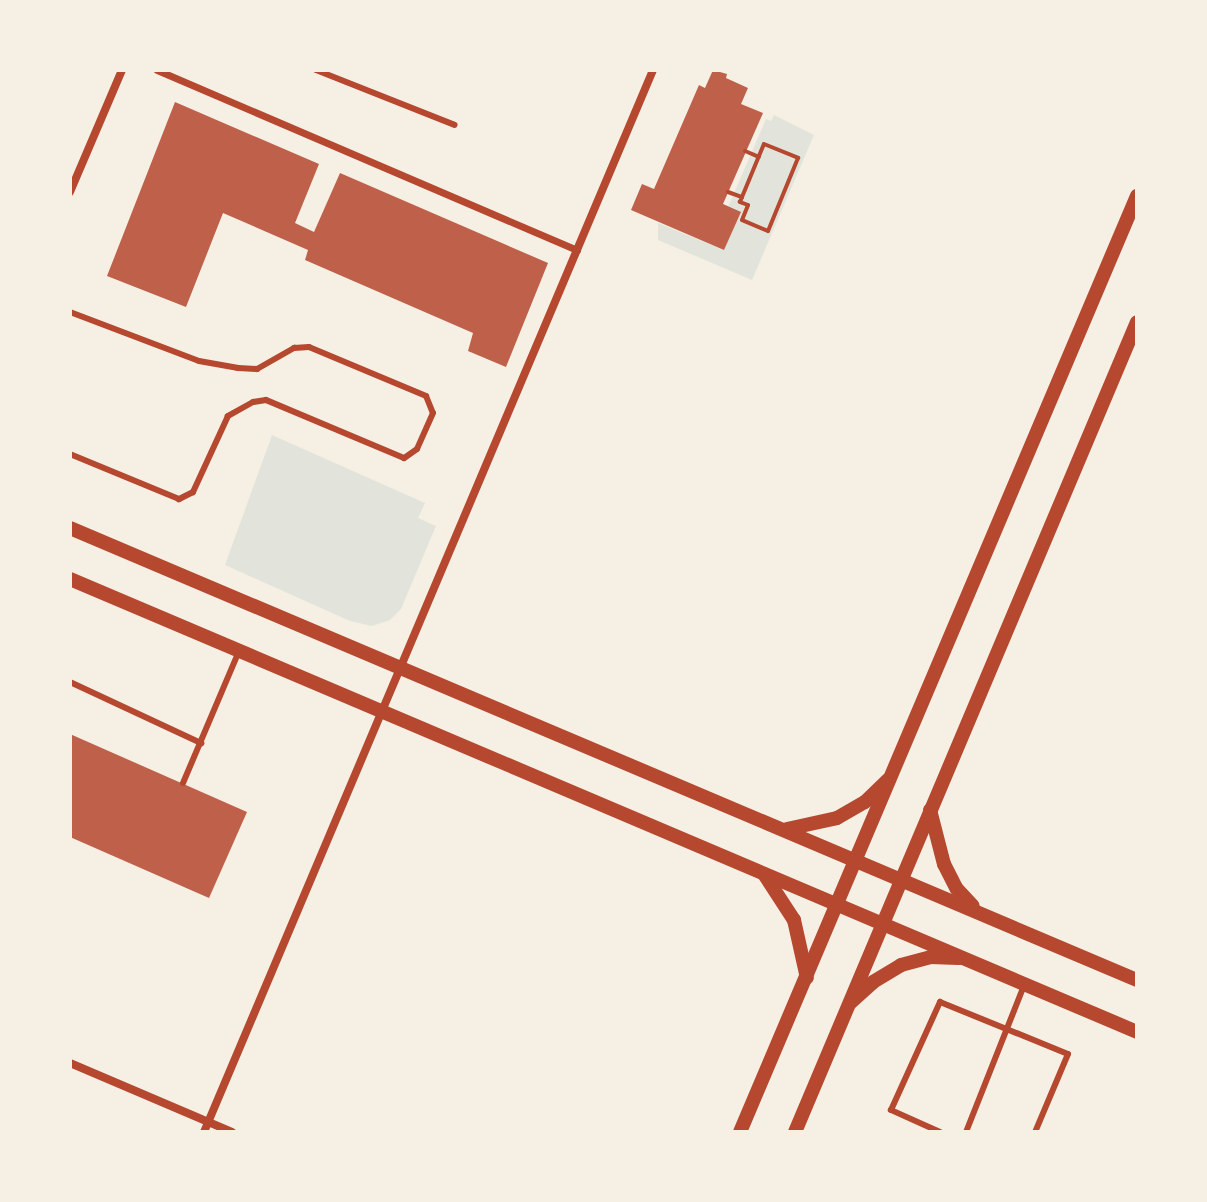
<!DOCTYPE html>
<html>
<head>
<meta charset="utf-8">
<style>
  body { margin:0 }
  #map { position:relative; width:1207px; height:1202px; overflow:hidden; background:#f6efe4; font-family:"Crimson Pro",serif }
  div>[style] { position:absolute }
  .green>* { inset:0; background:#e2e4dc }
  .building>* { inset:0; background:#bf614a }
  .path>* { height:4px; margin:-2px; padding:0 2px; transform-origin:2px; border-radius:2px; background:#b5482f }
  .service>* { height:6px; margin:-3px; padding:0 3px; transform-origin:3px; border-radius:3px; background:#b5482f }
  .pedestrian>* { height:7px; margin:-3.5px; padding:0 3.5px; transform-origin:3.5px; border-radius:3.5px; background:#b5482f }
  .minor>* { height:8px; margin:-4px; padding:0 4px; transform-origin:4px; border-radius:4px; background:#b5482f }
  .tertiary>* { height:14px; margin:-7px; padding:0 7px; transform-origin:7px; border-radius:7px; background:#b5482f }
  span { translate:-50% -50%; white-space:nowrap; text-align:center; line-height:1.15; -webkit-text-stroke:6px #f6efe4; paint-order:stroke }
  .frame { position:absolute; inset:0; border:72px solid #f6efe4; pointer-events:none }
</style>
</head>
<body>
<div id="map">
  <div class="green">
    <i style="clip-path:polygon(774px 115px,814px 135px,752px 280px,658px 240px,658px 223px,724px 250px,740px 213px,728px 207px,766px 119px,771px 121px)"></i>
    <i style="clip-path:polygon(272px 435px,425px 503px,418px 518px,436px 526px,401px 609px,390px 620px,372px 626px,350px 621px,225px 565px)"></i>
  </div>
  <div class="building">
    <i style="clip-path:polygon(713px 70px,727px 74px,726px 78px,748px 88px,741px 104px,763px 113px,723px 204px,741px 212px,724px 250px,631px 210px,642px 184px,654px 189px,699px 85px,705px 88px)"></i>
    <i style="clip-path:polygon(175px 102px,319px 164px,295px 223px,314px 232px,340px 173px,548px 263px,506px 367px,468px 351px,473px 333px,305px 260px,308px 250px,223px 213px,186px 307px,107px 276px)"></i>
    <i style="clip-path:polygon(70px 734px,247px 812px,209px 898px,70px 837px)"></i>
  </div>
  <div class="path">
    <i style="left:745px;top:151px;width:15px;rotate:23deg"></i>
    <i style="left:728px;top:192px;width:15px;rotate:20deg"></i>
    <i style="left:742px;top:197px;width:57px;rotate:-67.5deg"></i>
    <i style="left:764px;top:144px;width:37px;rotate:22deg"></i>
    <i style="left:798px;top:158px;width:79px;rotate:112.3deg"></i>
    <i style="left:768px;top:231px;width:28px;rotate:-157deg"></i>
    <i style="left:742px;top:220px;width:16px;rotate:-68deg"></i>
    <i style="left:748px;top:205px;width:9px;rotate:-159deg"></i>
    <i style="left:740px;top:202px;width:5px;rotate:-68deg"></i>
  </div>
  <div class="service">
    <i style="left:316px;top:70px;width:149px;rotate:21.6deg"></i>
    <i style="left:70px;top:312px;width:138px;rotate:20.8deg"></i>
    <i style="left:199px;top:361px;width:40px;rotate:10deg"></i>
    <i style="left:238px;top:368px;width:19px;rotate:3deg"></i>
    <i style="left:257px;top:369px;width:43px;rotate:-29.6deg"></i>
    <i style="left:294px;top:348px;width:15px;rotate:-4deg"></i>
    <i style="left:309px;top:347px;width:127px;rotate:22.7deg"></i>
    <i style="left:426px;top:396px;width:18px;rotate:68deg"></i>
    <i style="left:433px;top:413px;width:39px;rotate:114deg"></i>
    <i style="left:417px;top:449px;width:16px;rotate:145deg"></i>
    <i style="left:404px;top:458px;width:150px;rotate:-157.2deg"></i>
    <i style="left:266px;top:400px;width:13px;rotate:171deg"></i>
    <i style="left:253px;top:402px;width:29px;rotate:151deg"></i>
    <i style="left:228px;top:416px;width:84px;rotate:114.7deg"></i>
    <i style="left:193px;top:492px;width:16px;rotate:153deg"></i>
    <i style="left:179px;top:499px;width:118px;rotate:-157.6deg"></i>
    <i style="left:70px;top:682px;width:145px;rotate:25deg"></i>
    <i style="left:183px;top:783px;width:143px;rotate:-67deg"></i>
    <i style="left:940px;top:1132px;width:54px;rotate:-155.8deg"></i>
    <i style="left:891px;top:1110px;width:119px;rotate:-65.6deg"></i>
    <i style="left:940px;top:1002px;width:138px;rotate:22.1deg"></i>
    <i style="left:1068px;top:1054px;width:85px;rotate:112.9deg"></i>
    <i style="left:966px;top:1132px;width:160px;rotate:-68.4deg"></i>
  </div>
  <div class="pedestrian">
    <i style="left:157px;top:70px;width:457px;rotate:23.2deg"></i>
  </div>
  <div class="minor">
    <i style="left:70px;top:192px;width:133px;rotate:-66.9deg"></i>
    <i style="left:70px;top:1063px;width:176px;rotate:23.1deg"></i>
    <i style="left:204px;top:1132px;width:1153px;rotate:-67.08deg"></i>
  </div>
  <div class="tertiary">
    <i style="left:70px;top:528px;width:1159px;rotate:22.96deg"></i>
    <i style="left:70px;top:579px;width:1159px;rotate:23deg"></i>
    <i style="left:930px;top:810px;width:56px;rotate:75.5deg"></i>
    <i style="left:944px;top:864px;width:28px;rotate:63deg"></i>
    <i style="left:957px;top:889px;width:23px;rotate:47deg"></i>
    <i style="left:787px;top:829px;width:51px;rotate:-12.4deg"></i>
    <i style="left:837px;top:818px;width:32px;rotate:-30deg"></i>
    <i style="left:865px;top:802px;width:32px;rotate:-44deg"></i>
    <i style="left:764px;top:874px;width:55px;rotate:56.9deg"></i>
    <i style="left:794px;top:920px;width:59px;rotate:77.4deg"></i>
    <i style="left:850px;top:1003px;width:31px;rotate:-42deg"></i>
    <i style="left:873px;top:982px;width:33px;rotate:-31deg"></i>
    <i style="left:901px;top:965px;width:30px;rotate:-15deg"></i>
    <i style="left:930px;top:957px;width:29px;rotate:2deg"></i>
    <i style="left:740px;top:1132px;width:1017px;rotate:-67.02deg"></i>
    <i style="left:795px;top:1132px;width:879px;rotate:-67.11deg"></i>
  </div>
  <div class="frame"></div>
</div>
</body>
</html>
